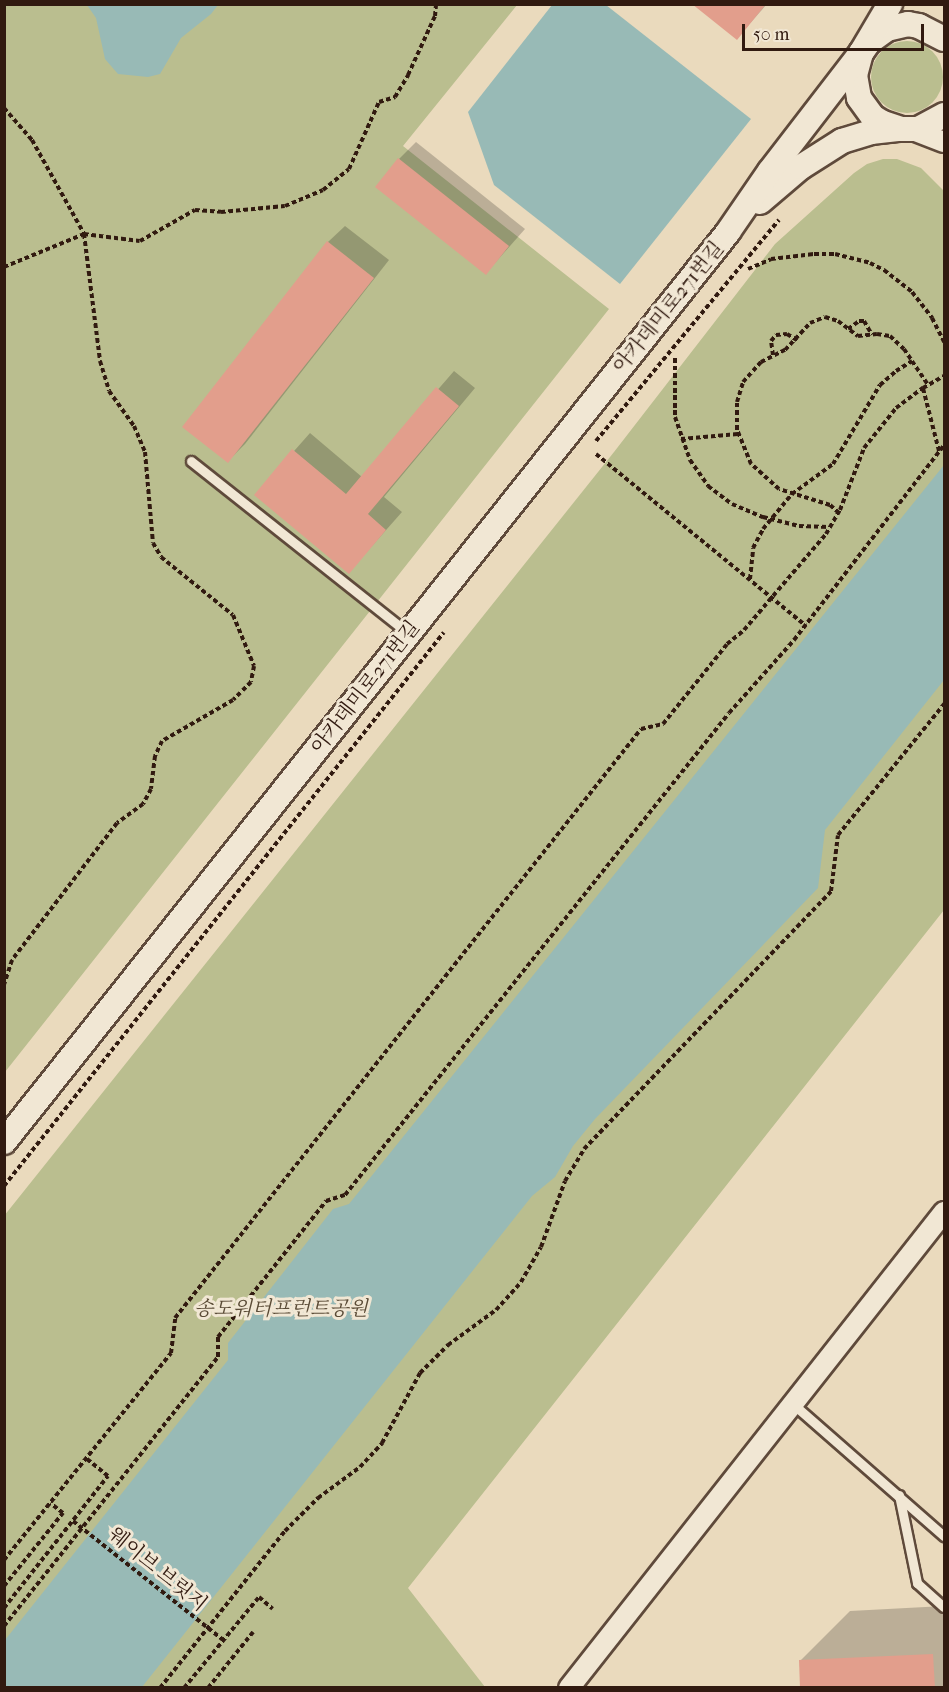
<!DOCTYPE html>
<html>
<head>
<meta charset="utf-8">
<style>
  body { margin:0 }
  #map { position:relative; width:949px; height:1692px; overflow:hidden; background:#eadabd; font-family:"IM FELL French Canon","Noto Serif KR",serif }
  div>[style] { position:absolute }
  .green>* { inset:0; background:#babe8f }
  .round { border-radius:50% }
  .water>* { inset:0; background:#98bab6 }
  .shadow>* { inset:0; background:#0003 }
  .building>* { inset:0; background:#e29e8c }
  .path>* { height:4px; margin-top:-2px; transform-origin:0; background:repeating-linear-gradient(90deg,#311a10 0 4.5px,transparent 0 7.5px) }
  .roads { filter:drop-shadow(2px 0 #5f4a3b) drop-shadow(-2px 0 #5f4a3b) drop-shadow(0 2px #5f4a3b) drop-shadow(0 -2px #5f4a3b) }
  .service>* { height:9px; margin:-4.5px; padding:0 4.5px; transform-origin:4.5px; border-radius:4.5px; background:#f1e7d4 }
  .minor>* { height:20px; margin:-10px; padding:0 10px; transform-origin:10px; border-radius:10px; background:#f1e7d4 }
  .tertiary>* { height:24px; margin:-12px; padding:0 12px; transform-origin:12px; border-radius:12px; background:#f1e7d4 }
  .path-bridge>* { height:4px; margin-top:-2px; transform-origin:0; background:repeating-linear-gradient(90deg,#311a10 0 4.5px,transparent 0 7.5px) }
  span { translate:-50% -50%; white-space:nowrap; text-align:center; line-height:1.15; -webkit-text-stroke:6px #f1e7d4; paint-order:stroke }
  .street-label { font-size:20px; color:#311a10 }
  .park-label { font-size:20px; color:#5a4b36; font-style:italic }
  .frame { position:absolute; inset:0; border:6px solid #311a10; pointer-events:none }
  .scale { position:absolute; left:742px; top:24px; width:182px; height:27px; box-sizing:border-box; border:3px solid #311a10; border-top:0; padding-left:8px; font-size:18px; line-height:21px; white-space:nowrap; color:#311a10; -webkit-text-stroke:4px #f1e7d4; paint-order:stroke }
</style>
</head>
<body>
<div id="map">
  <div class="green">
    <i style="clip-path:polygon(5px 5px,517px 5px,403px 146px,609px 309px,5px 1072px)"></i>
    <i class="round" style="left:871px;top:41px;width:72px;height:72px"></i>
    <i style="clip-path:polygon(883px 159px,897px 159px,921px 168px,944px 191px,944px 910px,408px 1588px,485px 1687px,5px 1687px,4px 1216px,614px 452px,775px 244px,854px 173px,867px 164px)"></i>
  </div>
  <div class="water">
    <i style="clip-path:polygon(87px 5px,218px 5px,211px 14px,181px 38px,160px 74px,148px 77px,118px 74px,105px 59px,96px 18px)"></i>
    <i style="clip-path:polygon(606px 5px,751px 119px,620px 284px,494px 185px,468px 112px,552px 5px)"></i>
    <i style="clip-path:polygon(944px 465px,944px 680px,825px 830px,818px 888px,595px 1119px,573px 1146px,555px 1177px,532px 1196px,142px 1687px,5px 1687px,5px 1640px,228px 1360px,228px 1343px,333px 1209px,349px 1204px)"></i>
  </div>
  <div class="shadow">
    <i style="clip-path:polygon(695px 4px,767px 4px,737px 38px)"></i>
    <i style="clip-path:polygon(416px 142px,525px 229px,486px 273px,399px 159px)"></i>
    <i style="clip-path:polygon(345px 226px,389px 260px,245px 444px,228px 461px,328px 242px)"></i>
    <i style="clip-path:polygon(454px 371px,475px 388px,384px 497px,402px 512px,349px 572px,256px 494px,310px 433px,362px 477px)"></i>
    <i style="clip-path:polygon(944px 1606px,944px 1688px,802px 1688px,800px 1661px,850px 1611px)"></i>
  </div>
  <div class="building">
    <i style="clip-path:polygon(692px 4px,766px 4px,737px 40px)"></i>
    <i style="clip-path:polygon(398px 158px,509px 246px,486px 275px,375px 187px)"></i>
    <i style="clip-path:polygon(327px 241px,374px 278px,228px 463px,182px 427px)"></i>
    <i style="clip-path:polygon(436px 387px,459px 406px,368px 514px,386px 530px,349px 574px,254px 495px,292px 449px,346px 494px)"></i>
    <i style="clip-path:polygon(933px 1654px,935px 1688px,800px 1688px,799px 1660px)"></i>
  </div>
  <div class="path">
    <i style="left:4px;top:108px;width:43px;rotate:48.8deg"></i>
    <i style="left:32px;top:140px;width:107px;rotate:61deg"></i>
    <i style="left:84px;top:234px;width:128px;rotate:82.8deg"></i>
    <i style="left:100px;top:361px;width:31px;rotate:73deg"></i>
    <i style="left:109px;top:391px;width:43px;rotate:54.5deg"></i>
    <i style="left:134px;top:426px;width:28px;rotate:67deg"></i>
    <i style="left:145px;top:452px;width:91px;rotate:85deg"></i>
    <i style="left:153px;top:543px;width:16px;rotate:60deg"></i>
    <i style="left:161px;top:557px;width:92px;rotate:38.9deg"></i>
    <i style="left:233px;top:615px;width:55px;rotate:67.6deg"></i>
    <i style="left:254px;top:666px;width:16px;rotate:101deg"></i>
    <i style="left:251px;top:682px;width:25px;rotate:135deg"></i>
    <i style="left:233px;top:700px;width:82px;rotate:150deg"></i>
    <i style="left:162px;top:741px;width:17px;rotate:115deg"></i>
    <i style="left:155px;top:756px;width:33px;rotate:97deg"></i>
    <i style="left:151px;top:789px;width:17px;rotate:118deg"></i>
    <i style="left:143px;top:804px;width:32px;rotate:144deg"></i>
    <i style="left:117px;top:823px;width:173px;rotate:127.5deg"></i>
    <i style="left:12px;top:960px;width:25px;rotate:108deg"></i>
    <i style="left:4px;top:267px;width:87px;rotate:-22.4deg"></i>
    <i style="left:84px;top:234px;width:56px;rotate:7.1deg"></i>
    <i style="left:140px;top:241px;width:63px;rotate:-29.4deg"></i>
    <i style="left:195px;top:210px;width:26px;rotate:4deg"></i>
    <i style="left:221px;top:212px;width:64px;rotate:-5.4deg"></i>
    <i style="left:285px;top:206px;width:41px;rotate:-22.8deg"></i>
    <i style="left:323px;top:190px;width:33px;rotate:-39deg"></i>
    <i style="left:349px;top:169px;width:73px;rotate:-65.9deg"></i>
    <i style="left:379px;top:102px;width:17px;rotate:-17deg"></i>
    <i style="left:395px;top:97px;width:26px;rotate:-59deg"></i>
    <i style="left:408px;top:75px;width:65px;rotate:-65.4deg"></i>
    <i style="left:435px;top:16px;width:12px;rotate:-85deg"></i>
    <i style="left:748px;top:269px;width:25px;rotate:-23deg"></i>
    <i style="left:771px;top:259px;width:43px;rotate:-6.6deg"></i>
    <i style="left:814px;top:254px;width:21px"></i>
    <i style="left:835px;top:254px;width:36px;rotate:14deg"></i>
    <i style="left:870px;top:263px;width:16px;rotate:27deg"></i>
    <i style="left:884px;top:270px;width:36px;rotate:38deg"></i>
    <i style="left:912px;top:292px;width:33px;rotate:52deg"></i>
    <i style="left:932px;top:318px;width:27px;rotate:63deg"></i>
    <i style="left:848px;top:329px;width:14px;rotate:-36deg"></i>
    <i style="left:859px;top:321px;width:5px"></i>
    <i style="left:864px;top:321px;width:16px;rotate:60deg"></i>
    <i style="left:773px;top:355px;width:14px;rotate:-98deg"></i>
    <i style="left:771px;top:341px;width:8px;rotate:-50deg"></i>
    <i style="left:776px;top:335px;width:11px;rotate:-5deg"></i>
    <i style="left:787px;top:334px;width:12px;rotate:31deg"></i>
    <i style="left:675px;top:358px;width:59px;rotate:90deg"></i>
    <i style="left:675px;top:417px;width:46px;rotate:70.8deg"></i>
    <i style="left:690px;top:460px;width:32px;rotate:55deg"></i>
    <i style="left:708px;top:486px;width:30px;rotate:37deg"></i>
    <i style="left:732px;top:504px;width:34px;rotate:23deg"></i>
    <i style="left:763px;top:517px;width:37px;rotate:14deg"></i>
    <i style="left:799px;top:526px;width:30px;rotate:2deg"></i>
    <i style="left:681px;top:439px;width:57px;rotate:-5deg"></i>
    <i style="left:596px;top:441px;width:287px;rotate:-50.4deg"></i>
    <i style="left:939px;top:451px;width:65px;rotate:-104.3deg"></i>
    <i style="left:923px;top:388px;width:24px;rotate:-30deg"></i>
    <i style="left:596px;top:454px;width:271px;rotate:39.3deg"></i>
    <i style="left:839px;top:513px;width:12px;rotate:-138deg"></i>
    <i style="left:830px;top:505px;width:53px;rotate:-162.6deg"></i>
    <i style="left:779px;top:489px;width:38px;rotate:-138deg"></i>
    <i style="left:751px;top:464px;width:37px;rotate:-112deg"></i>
    <i style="left:737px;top:430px;width:28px;rotate:-90deg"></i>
    <i style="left:737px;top:402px;width:21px;rotate:-73deg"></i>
    <i style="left:743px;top:382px;width:27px;rotate:-48deg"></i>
    <i style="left:761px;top:362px;width:27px;rotate:-27deg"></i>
    <i style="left:785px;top:350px;width:37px;rotate:-47deg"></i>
    <i style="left:810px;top:323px;width:16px;rotate:-22deg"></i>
    <i style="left:825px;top:317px;width:14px;rotate:17deg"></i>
    <i style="left:838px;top:321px;width:25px;rotate:37deg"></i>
    <i style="left:858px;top:336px;width:19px;rotate:-6deg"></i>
    <i style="left:877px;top:334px;width:13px;rotate:9deg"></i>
    <i style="left:890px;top:336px;width:19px;rotate:43deg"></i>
    <i style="left:904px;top:349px;width:14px;rotate:56deg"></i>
    <i style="left:750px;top:579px;width:31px;rotate:-84deg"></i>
    <i style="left:753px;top:548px;width:21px;rotate:-62deg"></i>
    <i style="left:763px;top:529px;width:45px;rotate:-50.4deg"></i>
    <i style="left:792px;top:494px;width:51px;rotate:-36.2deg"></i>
    <i style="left:833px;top:464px;width:92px;rotate:-59.3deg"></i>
    <i style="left:880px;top:385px;width:21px;rotate:-41deg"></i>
    <i style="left:896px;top:371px;width:19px;rotate:-32deg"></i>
    <i style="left:912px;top:361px;width:29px;rotate:56deg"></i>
    <i style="left:4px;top:1186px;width:707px;rotate:-51.54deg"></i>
    <i style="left:4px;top:1560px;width:266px;rotate:-51.1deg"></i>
    <i style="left:171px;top:1353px;width:35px;rotate:-83deg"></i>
    <i style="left:175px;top:1318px;width:751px;rotate:-51.65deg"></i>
    <i style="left:641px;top:729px;width:23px;rotate:-13deg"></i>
    <i style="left:663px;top:724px;width:102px;rotate:-51.3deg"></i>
    <i style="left:727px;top:644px;width:22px;rotate:-39deg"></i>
    <i style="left:744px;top:630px;width:126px;rotate:-49.5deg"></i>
    <i style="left:826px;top:534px;width:28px;rotate:-60deg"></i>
    <i style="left:840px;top:510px;width:66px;rotate:-68.8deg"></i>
    <i style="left:864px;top:448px;width:51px;rotate:-51.3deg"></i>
    <i style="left:896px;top:408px;width:34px;rotate:-37deg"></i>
    <i style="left:4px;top:1586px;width:94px;rotate:-51.1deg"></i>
    <i style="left:63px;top:1513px;width:16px;rotate:-142deg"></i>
    <i style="left:4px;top:1608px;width:168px;rotate:-51.8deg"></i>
    <i style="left:108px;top:1476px;width:28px;rotate:-141deg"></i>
    <i style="left:4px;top:1626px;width:344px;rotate:-51.5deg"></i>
    <i style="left:218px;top:1357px;width:20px;rotate:-90deg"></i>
    <i style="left:218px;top:1337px;width:174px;rotate:-51.5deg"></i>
    <i style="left:326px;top:1201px;width:20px;rotate:-18deg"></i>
    <i style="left:345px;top:1195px;width:616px;rotate:-51.46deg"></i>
    <i style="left:729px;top:713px;width:98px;rotate:-48.3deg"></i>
    <i style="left:794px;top:640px;width:246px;rotate:-52.4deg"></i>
    <i style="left:160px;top:1688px;width:201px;rotate:-51.5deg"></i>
    <i style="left:285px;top:1531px;width:47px;rotate:-45deg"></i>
    <i style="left:318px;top:1498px;width:52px;rotate:-36.4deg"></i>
    <i style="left:360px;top:1467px;width:33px;rotate:-47deg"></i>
    <i style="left:382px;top:1443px;width:80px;rotate:-61.5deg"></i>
    <i style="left:420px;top:1373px;width:40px;rotate:-45deg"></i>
    <i style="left:448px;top:1345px;width:59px;rotate:-36.1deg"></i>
    <i style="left:496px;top:1310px;width:38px;rotate:-48deg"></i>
    <i style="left:521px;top:1282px;width:40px;rotate:-60.3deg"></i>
    <i style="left:541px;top:1247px;width:70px;rotate:-70deg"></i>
    <i style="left:565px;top:1181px;width:37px;rotate:-59deg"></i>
    <i style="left:584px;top:1149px;width:357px;rotate:-46.2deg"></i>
    <i style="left:831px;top:891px;width:56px;rotate:-82.9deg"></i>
    <i style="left:838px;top:835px;width:169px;rotate:-51deg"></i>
    <i style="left:184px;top:1688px;width:118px;rotate:-50.5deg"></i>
    <i style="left:259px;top:1597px;width:18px;rotate:41deg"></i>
    <i style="left:208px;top:1688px;width:72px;rotate:-51.2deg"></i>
  </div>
  <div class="roads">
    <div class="service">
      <i style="left:191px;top:461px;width:277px;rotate:38.4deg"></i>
      <i style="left:793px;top:1404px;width:201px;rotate:41.2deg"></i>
      <i style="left:899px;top:1495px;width:90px;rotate:78.4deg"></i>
      <i style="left:917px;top:1583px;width:36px;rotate:42deg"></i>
    </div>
    <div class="minor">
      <i style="left:910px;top:129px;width:36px;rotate:21deg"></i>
      <i style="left:569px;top:1688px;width:606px;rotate:-51.77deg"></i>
    </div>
    <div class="tertiary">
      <i style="left:944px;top:39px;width:28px;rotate:-153deg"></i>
      <i style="left:919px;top:26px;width:11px;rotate:-170deg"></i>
      <i style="left:908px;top:24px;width:22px;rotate:167deg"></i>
      <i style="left:887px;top:29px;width:24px;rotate:144deg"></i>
      <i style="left:868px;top:43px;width:12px;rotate:125deg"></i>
      <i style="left:861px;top:53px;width:23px;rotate:105deg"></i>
      <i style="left:855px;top:75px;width:23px;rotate:80deg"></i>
      <i style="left:859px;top:98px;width:24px;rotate:54deg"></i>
      <i style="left:873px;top:117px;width:12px;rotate:31deg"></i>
      <i style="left:883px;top:123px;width:19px;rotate:18deg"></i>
      <i style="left:901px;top:129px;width:17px"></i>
      <i style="left:918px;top:129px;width:30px;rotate:-28deg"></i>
      <i style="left:760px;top:202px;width:54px;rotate:-40.5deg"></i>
      <i style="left:801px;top:167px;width:49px;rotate:-32.4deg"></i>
      <i style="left:842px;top:141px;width:30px;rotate:-17deg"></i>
      <i style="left:871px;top:132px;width:27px;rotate:-6deg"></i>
      <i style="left:4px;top:1142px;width:1163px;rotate:-51.49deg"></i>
      <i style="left:728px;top:232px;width:74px;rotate:-55.5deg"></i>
      <i style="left:770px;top:171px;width:149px;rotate:-52.4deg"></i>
      <i style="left:861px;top:53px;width:57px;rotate:-59.4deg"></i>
    </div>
  </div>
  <div class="path-bridge">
    <i style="left:73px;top:1521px;width:191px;rotate:38.4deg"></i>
  </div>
  <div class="street-label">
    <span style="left:668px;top:307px;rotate:-51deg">아카데미로271번길</span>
    <span style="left:365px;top:687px;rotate:-52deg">아카데미로271번길</span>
    <span style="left:158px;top:1569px;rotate:39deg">웨이브 브릿지</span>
  </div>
  <div class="park-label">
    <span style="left:281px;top:1308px">송도워터프런트공원</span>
  </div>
  <div class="frame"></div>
  <div class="scale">50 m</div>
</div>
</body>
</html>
